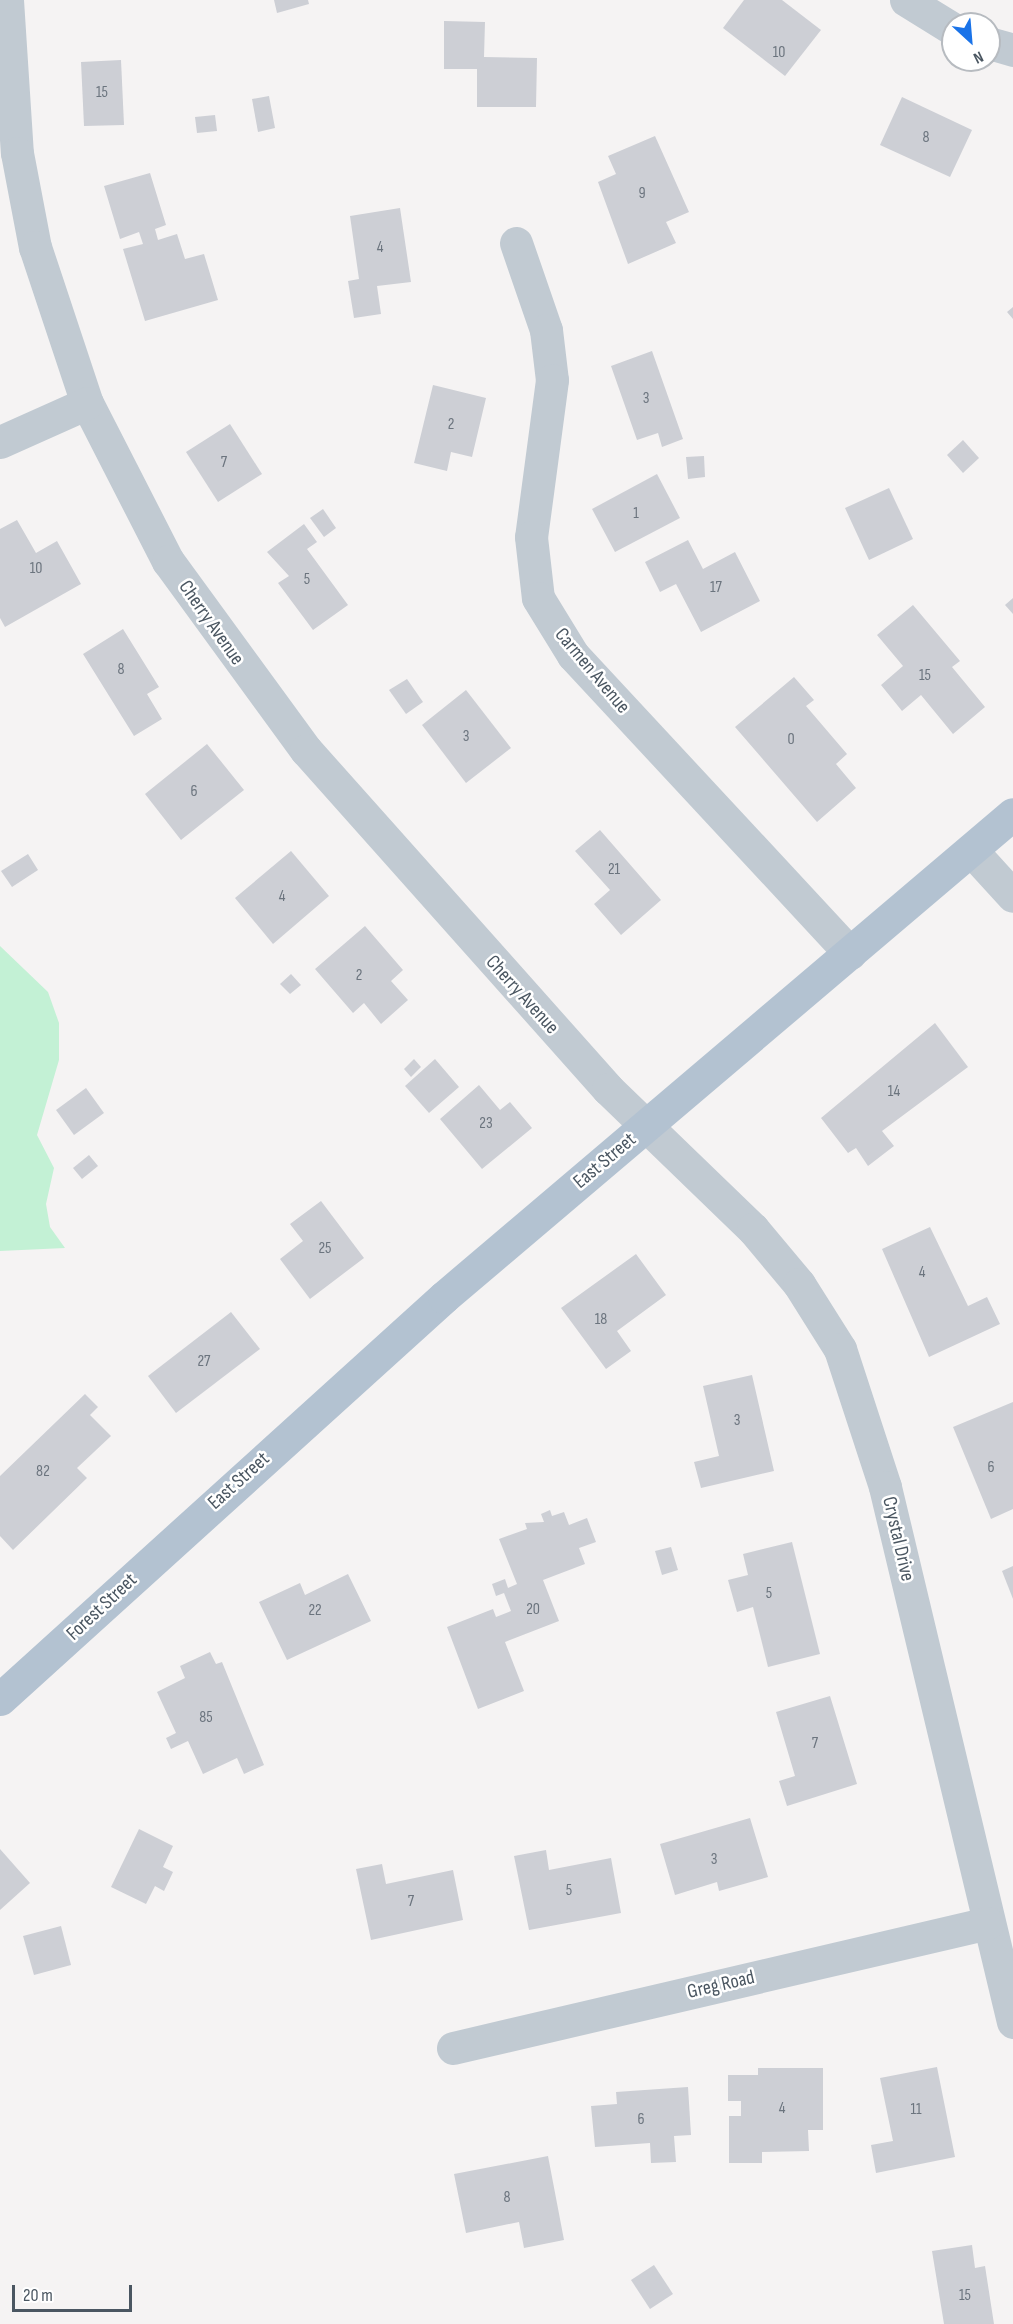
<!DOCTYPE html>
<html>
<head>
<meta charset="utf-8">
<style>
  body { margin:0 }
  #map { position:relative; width:1013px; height:2324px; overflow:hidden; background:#f5f3f3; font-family:"Sofia Sans Condensed",sans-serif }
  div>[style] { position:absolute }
  .green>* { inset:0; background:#c3f1d5 }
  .building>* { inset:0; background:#cdcfd5 }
  .minor>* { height:33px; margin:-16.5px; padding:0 16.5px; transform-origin:16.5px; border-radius:16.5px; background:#c1cad2 }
  .major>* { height:33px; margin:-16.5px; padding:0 16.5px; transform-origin:16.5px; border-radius:16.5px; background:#b3c2d1 }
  span { translate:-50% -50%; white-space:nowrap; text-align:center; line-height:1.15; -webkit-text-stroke:5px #fff; paint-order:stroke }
  .number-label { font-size:16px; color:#6b747e }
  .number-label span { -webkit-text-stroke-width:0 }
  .street-label { font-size:20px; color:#4a5661 }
  .north { position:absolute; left:941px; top:12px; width:60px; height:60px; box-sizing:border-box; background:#fff; border:2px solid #b7bbc0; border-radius:50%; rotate:154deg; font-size:16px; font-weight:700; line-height:24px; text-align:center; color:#4a5661 }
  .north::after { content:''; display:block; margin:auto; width:21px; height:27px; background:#1a73e8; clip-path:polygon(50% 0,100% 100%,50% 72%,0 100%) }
  .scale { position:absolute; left:12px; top:2285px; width:120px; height:27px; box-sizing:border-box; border:3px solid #4a5661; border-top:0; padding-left:8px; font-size:18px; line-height:21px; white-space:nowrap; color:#4a5661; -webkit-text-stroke:4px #fff; paint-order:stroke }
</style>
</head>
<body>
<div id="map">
  <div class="green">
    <i style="clip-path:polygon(0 946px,48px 992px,59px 1023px,59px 1060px,37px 1135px,54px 1168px,46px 1204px,50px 1227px,65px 1248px,0 1251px)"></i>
  </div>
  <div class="building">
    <i style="clip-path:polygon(274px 0,308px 0,309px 4px,277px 13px)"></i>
    <i style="clip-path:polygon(744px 0,782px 0,821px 30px,785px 76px,723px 28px)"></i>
    <i style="clip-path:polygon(444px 21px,485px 22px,484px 57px,537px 58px,536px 107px,477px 107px,477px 69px,444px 69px)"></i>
    <i style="clip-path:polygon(121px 60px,124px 125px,84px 126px,81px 62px)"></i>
    <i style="clip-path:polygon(269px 96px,275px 128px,258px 132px,252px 99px)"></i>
    <i style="clip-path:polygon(902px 97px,972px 130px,950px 177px,880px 145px)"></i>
    <i style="clip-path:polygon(215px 115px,217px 131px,197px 133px,195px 117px)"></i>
    <i style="clip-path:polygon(655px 136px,689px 212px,666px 222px,676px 243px,628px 264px,598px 182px,616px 174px,608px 156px)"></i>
    <i style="clip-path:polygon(150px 173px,166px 225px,155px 229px,158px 240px,177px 234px,185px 259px,204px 254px,218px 300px,145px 321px,123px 249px,143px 244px,139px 232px,120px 239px,104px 186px)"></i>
    <i style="clip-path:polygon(400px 208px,411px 282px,377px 286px,381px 314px,354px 318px,348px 281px,359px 279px,350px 216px)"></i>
    <i style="clip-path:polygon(1013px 307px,1013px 319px,1007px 312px)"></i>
    <i style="clip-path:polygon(652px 351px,683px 439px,662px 447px,658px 433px,637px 440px,611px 366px)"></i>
    <i style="clip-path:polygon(433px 385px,486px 398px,472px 457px,451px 452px,447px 471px,414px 463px)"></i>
    <i style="clip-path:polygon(230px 424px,262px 474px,218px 502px,186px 452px)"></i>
    <i style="clip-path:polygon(963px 440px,979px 458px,963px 473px,947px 455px)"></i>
    <i style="clip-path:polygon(704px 456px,705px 477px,688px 479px,686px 457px)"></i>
    <i style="clip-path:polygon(657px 474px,680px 518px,615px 552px,592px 509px)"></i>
    <i style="clip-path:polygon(889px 488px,913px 539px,869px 560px,845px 508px)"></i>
    <i style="clip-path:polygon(323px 509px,336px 528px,324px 537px,310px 518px)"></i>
    <i style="clip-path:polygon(17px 520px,36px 553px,57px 541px,81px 584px,5px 627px,0 618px,0 529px)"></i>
    <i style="clip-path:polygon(304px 524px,317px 542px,307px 549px,348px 605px,313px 630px,278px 583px,289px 576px,267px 552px)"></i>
    <i style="clip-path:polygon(688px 540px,703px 569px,735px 552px,760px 601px,701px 632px,676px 584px,660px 592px,645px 562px)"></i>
    <i style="clip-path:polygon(1013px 598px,1013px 614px,1005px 605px)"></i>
    <i style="clip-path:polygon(913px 605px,960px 661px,952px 667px,985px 707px,953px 734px,921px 695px,902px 711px,881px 685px,903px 666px,877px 635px)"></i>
    <i style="clip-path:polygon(123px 629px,159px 687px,147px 694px,162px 719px,134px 736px,83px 654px)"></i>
    <i style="clip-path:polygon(794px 677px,814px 700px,806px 706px,847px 754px,836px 764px,856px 788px,817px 822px,735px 727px)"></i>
    <i style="clip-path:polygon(407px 679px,423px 702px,406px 714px,389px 690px)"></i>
    <i style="clip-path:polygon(466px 690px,511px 748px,466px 783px,422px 725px)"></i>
    <i style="clip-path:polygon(207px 744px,244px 790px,181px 840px,145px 794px)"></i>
    <i style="clip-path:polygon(600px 830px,661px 900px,621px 935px,594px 904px,610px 890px,575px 851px)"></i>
    <i style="clip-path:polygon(291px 851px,329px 896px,273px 944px,235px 898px)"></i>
    <i style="clip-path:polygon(28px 854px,38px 870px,12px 887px,1px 871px)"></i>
    <i style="clip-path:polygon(365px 926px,403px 970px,391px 981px,408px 1000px,381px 1024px,364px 1003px,353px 1013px,315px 969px)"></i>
    <i style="clip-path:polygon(291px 974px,301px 985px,290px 994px,280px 984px)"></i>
    <i style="clip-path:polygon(935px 1023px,968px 1067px,882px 1131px,894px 1146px,868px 1166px,856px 1148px,848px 1153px,821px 1118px)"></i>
    <i style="clip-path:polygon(414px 1059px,421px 1067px,411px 1077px,404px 1069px)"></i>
    <i style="clip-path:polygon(435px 1059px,459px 1087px,429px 1113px,405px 1086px)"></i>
    <i style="clip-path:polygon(479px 1085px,500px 1110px,510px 1102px,532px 1128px,482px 1169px,440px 1119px)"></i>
    <i style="clip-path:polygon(86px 1088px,104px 1113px,74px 1135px,56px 1110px)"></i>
    <i style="clip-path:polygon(89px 1155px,98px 1166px,82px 1179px,73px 1168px)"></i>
    <i style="clip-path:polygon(321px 1201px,364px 1258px,310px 1299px,280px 1259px,303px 1241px,290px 1224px)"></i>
    <i style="clip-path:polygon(930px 1227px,968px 1306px,987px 1297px,1000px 1324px,929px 1357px,882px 1249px)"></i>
    <i style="clip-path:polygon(636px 1254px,666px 1295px,617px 1331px,631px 1351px,606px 1369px,561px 1308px)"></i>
    <i style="clip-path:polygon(231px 1312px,260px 1349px,176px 1413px,148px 1376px)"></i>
    <i style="clip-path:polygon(752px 1375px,774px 1471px,701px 1488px,694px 1462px,719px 1456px,703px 1386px)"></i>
    <i style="clip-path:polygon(85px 1394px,98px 1407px,90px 1415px,111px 1436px,77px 1468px,87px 1478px,13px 1550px,0 1536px,0 1476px)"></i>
    <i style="clip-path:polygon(1013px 1402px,1013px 1509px,991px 1519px,953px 1427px)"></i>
    <i style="clip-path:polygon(550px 1510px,552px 1516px,564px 1512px,569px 1525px,587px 1518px,596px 1542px,579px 1548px,585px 1564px,543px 1580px,559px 1621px,505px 1642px,524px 1691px,478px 1709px,447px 1627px,493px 1609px,496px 1617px,511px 1611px,504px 1593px,496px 1596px,492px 1584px,505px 1579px,508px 1588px,517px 1584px,499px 1539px,527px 1529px,525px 1523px,544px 1522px,541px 1514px)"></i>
    <i style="clip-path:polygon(792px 1542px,820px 1654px,768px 1667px,753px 1607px,737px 1612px,728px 1580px,748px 1575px,743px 1554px)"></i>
    <i style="clip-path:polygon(671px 1547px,678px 1570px,662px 1575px,655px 1551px)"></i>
    <i style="clip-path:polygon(1013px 1566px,1013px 1599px,1002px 1571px)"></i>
    <i style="clip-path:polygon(348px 1574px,371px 1621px,287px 1660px,259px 1602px,300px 1583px,305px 1595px)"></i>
    <i style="clip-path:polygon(210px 1652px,216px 1664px,222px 1662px,264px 1765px,244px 1774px,237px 1758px,203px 1774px,188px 1741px,171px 1749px,166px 1738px,176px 1733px,157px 1692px,185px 1678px,180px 1666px)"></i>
    <i style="clip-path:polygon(830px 1696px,857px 1784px,787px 1806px,779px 1781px,795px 1776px,776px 1712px)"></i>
    <i style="clip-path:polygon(750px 1818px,768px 1877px,719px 1891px,717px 1882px,675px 1895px,660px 1844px)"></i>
    <i style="clip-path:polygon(139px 1829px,173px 1846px,163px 1867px,173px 1872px,164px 1891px,155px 1886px,146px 1904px,111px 1887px)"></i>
    <i style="clip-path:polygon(0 1849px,30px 1883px,0 1910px)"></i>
    <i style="clip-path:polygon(546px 1850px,549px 1870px,611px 1858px,621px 1913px,529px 1930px,514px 1856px)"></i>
    <i style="clip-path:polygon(382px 1864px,386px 1884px,453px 1870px,463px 1920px,371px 1940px,356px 1869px)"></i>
    <i style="clip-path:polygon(61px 1926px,71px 1965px,34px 1975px,23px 1936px)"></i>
    <i style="clip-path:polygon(937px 2067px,955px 2157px,876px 2173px,871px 2145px,893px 2141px,880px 2078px)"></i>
    <i style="clip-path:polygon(758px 2068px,823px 2068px,823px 2130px,808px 2130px,809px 2151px,762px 2152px,762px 2163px,729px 2163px,729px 2116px,741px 2116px,741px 2101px,728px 2101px,728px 2075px,758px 2075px)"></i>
    <i style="clip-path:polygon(688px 2087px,691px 2135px,674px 2136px,676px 2162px,651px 2163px,650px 2143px,595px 2147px,591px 2106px,617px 2104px,616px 2092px)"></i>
    <i style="clip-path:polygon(548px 2156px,564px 2240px,524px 2248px,519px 2222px,466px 2233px,454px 2174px)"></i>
    <i style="clip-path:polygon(972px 2245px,975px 2268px,985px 2266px,994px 2324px,944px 2324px,932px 2251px)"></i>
    <i style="clip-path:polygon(654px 2265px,673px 2294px,650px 2309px,631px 2280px)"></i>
  </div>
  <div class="minor">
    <i style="left:7px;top:0;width:153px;rotate:86.3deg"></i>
    <i style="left:17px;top:153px;width:96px;rotate:79.2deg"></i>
    <i style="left:35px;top:247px;width:164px;rotate:71.6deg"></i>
    <i style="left:87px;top:403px;width:178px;rotate:62.9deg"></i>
    <i style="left:168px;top:561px;width:234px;rotate:53.9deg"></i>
    <i style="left:306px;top:750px;width:454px;rotate:48.3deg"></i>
    <i style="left:608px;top:1089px;width:202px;rotate:44deg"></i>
    <i style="left:753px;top:1229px;width:72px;rotate:50.1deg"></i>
    <i style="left:799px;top:1284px;width:77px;rotate:57.8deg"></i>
    <i style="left:840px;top:1349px;width:145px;rotate:71.9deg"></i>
    <i style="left:885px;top:1487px;width:550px;rotate:76.54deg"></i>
    <i style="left:906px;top:0;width:55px;rotate:31.7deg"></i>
    <i style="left:989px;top:43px;width:25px;rotate:16deg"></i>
    <i style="left:516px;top:243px;width:92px;rotate:71deg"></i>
    <i style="left:546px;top:330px;width:50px;rotate:83.2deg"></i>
    <i style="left:552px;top:380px;width:158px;rotate:97.6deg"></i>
    <i style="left:531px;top:537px;width:61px;rotate:83.5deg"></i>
    <i style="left:538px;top:598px;width:67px;rotate:58.4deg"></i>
    <i style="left:573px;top:655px;width:407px;rotate:47.1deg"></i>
    <i style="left:0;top:442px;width:95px;rotate:-24.1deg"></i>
    <i style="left:971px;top:850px;width:62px;rotate:47.6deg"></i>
    <i style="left:453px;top:2048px;width:549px;rotate:-13.15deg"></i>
  </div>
  <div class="major">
    <i style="left:0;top:1699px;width:599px;rotate:-42.16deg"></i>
    <i style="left:444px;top:1297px;width:746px;rotate:-40.33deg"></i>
  </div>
  <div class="number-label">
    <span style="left:779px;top:53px">10</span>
    <span style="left:102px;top:93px">15</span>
    <span style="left:926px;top:138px">8</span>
    <span style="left:642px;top:194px">9</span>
    <span style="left:380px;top:248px">4</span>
    <span style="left:646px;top:399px">3</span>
    <span style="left:451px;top:425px">2</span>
    <span style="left:224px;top:463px">7</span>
    <span style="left:636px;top:514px">1</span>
    <span style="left:36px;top:569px">10</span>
    <span style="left:307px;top:580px">5</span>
    <span style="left:716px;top:588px">17</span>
    <span style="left:121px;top:670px">8</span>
    <span style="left:925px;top:676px">15</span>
    <span style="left:466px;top:737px">3</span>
    <span style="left:791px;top:740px">0</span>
    <span style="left:194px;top:792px">6</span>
    <span style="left:614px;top:870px">21</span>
    <span style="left:282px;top:897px">4</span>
    <span style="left:359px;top:976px">2</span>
    <span style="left:894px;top:1092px">14</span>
    <span style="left:486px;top:1124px">23</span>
    <span style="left:325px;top:1249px">25</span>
    <span style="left:922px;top:1273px">4</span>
    <span style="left:601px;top:1320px">18</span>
    <span style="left:204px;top:1362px">27</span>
    <span style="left:737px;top:1421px">3</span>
    <span style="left:991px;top:1468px">6</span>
    <span style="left:43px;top:1472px">82</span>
    <span style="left:769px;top:1594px">5</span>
    <span style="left:533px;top:1610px">20</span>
    <span style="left:315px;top:1611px">22</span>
    <span style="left:206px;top:1718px">85</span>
    <span style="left:815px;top:1744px">7</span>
    <span style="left:714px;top:1860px">3</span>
    <span style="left:569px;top:1891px">5</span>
    <span style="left:411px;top:1902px">7</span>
    <span style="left:782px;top:2109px">4</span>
    <span style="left:916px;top:2110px">11</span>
    <span style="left:641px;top:2120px">6</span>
    <span style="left:507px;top:2198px">8</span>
    <span style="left:965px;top:2296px">15</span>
  </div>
  <div class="street-label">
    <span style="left:211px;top:623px;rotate:55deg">Cherry Avenue</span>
    <span style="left:592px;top:671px;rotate:50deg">Carmen Avenue</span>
    <span style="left:522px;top:995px;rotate:48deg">Cherry Avenue</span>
    <span style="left:605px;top:1161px;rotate:-40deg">East Street</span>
    <span style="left:239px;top:1481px;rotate:-42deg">East Street</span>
    <span style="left:898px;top:1539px;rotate:77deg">Crystal Drive</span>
    <span style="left:102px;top:1607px;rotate:-43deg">Forest Street</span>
    <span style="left:721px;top:1985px;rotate:-13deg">Greg Road</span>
  </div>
  <div class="north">N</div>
  <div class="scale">20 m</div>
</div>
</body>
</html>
